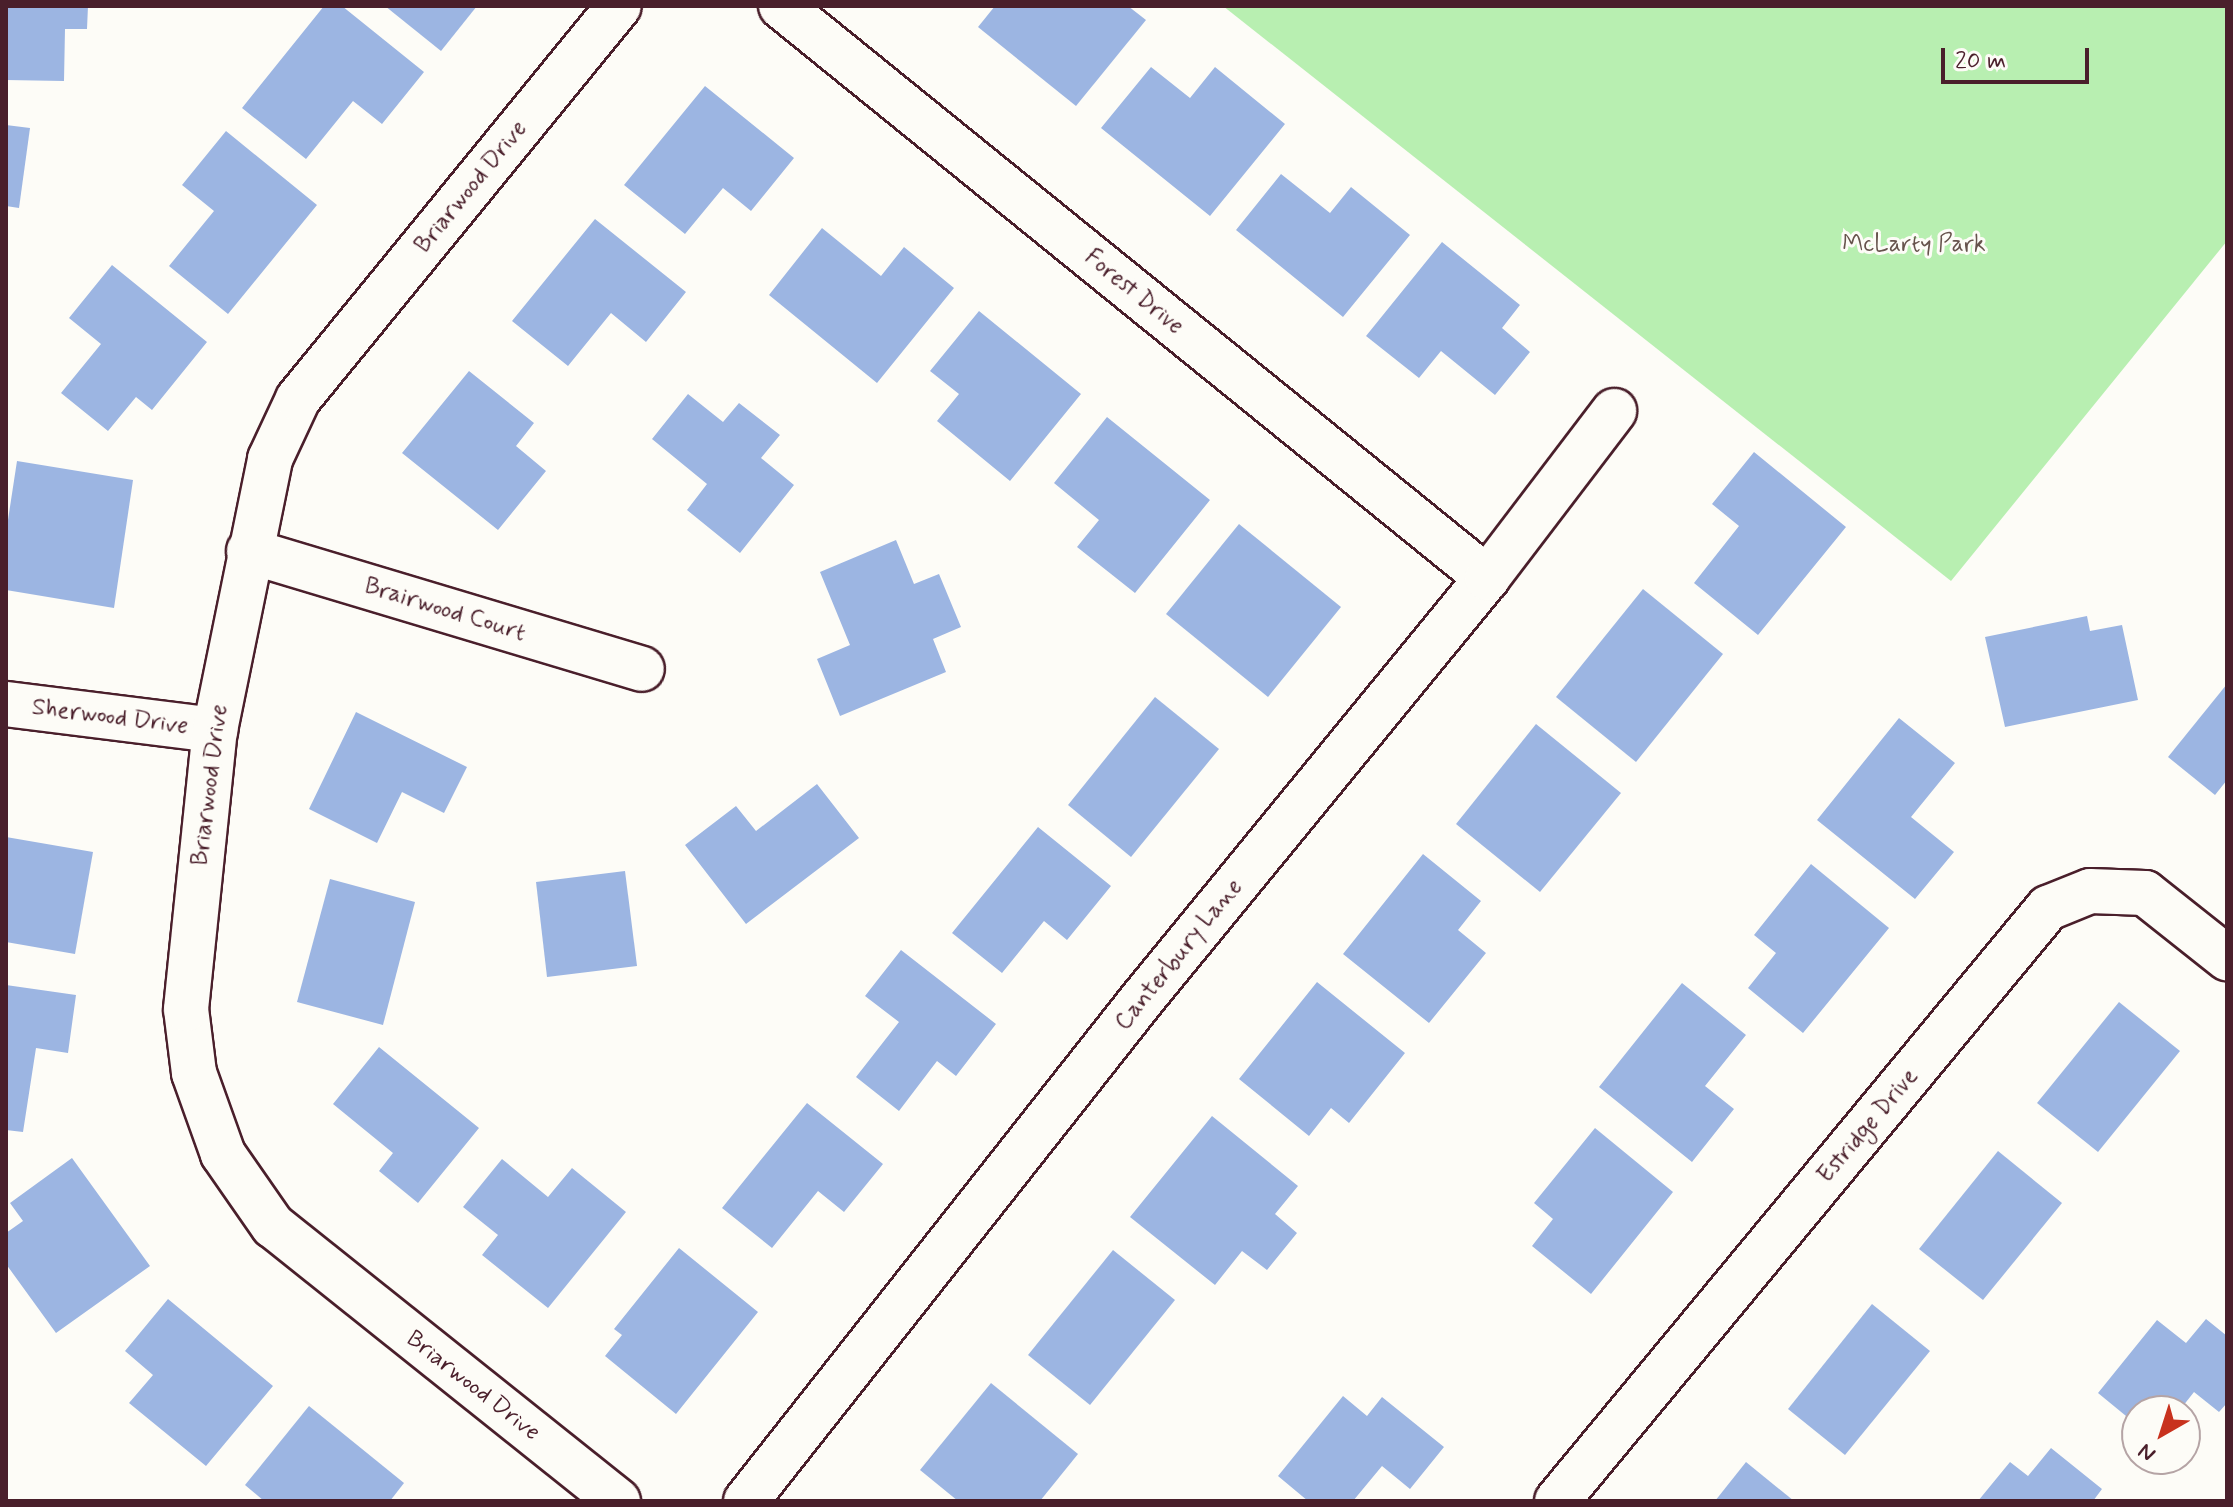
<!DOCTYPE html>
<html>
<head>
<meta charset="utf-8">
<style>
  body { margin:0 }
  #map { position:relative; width:2233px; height:1507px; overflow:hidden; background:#fdfcf7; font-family:Mynerve,sans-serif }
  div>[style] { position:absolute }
  .green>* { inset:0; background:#b8efb1 }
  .building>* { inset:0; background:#9cb5e2 }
  .roads { filter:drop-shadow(2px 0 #4a1f2b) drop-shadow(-2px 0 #4a1f2b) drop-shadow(0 2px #4a1f2b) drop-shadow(0 -2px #4a1f2b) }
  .minor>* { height:44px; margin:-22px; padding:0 22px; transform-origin:22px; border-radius:22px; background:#fdfcf7 }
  span { translate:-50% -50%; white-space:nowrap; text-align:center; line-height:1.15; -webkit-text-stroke:6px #fdfcf7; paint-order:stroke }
  .street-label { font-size:24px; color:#4a1f2b }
  .park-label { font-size:24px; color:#66534c }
  .frame { position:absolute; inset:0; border:8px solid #4a1f2b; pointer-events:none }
  .north { position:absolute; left:2121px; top:1395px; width:80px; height:80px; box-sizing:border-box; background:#fdfcf7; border:2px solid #b5a4a5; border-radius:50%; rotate:219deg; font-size:22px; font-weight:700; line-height:32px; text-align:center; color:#4a1f2b }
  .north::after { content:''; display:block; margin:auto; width:28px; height:36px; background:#c8321e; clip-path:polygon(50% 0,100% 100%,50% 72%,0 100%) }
  .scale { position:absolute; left:1941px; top:48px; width:148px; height:36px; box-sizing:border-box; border:4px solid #4a1f2b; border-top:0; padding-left:10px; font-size:24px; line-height:28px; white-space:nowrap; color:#4a1f2b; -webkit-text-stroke:6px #fdfcf7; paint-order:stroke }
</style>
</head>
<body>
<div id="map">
  <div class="green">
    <i style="clip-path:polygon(1223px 6px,2227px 6px,2227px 241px,1951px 581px)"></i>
  </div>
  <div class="building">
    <i style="clip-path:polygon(6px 6px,88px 6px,87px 29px,65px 29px,64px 81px,6px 80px)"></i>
    <i style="clip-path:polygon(324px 6px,342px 6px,424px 72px,382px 124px,353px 101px,306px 159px,242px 108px)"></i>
    <i style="clip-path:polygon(385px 6px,477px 6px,441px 51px)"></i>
    <i style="clip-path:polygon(995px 6px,1128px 6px,1146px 20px,1076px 106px,978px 27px)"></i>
    <i style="clip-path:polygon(1151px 67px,1190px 98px,1215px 67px,1285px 124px,1210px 216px,1101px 128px)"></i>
    <i style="clip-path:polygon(705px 86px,794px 158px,751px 211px,723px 188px,685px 234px,624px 185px)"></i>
    <i style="clip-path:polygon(6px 125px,30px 128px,19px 208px,6px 206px)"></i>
    <i style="clip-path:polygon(226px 131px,317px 205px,228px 314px,169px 266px,214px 211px,182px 185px)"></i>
    <i style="clip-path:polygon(1281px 174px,1330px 213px,1351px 187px,1410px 235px,1343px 317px,1236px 230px)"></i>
    <i style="clip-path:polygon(595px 219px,686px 292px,646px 342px,611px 313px,568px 366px,512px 321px)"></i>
    <i style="clip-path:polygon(822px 228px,881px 276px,904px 247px,954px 288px,877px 383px,769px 295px)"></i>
    <i style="clip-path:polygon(1442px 242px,1520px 305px,1502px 328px,1530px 352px,1495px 395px,1441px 351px,1419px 378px,1366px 336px)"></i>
    <i style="clip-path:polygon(112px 265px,207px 342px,152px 410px,136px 397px,108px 431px,61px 393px,101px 344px,69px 318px)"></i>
    <i style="clip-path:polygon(979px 311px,1081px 394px,1010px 481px,937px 421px,959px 394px,930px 371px)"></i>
    <i style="clip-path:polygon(469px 371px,534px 423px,516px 446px,546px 471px,498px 530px,402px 453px)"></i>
    <i style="clip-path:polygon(688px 394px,723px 422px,739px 403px,780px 435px,761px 458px,794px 485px,740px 553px,687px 510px,707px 484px,652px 439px)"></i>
    <i style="clip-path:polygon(1107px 417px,1210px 500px,1135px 593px,1077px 547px,1099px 520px,1054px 483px)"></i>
    <i style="clip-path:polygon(1754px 452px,1846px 527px,1758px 635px,1694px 583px,1739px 526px,1712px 504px)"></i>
    <i style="clip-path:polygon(17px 461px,133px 480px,114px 608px,6px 590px,6px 533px)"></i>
    <i style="clip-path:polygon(1239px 524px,1341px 607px,1268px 697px,1166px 614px)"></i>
    <i style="clip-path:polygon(896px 540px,914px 584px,939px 574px,961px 627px,933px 639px,946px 672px,840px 716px,817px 659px,850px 645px,820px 572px)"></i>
    <i style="clip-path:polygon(1643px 589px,1723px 654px,1636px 762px,1556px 697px)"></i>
    <i style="clip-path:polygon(2087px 616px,2090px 631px,2122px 625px,2138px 700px,2005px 727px,1985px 637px)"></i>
    <i style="clip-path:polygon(2227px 684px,2227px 780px,2215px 795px,2168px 757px)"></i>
    <i style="clip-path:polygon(1155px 697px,1219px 749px,1131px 857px,1068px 805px)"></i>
    <i style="clip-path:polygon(356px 712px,467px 767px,444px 813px,402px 792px,377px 843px,309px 809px)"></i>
    <i style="clip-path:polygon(1899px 718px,1955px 763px,1911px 817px,1954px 852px,1915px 899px,1817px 820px)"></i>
    <i style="clip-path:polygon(1536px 724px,1621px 793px,1540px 892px,1456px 824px)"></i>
    <i style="clip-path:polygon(817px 784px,859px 838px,746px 924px,685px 845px,736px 806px,756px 831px)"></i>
    <i style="clip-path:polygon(1038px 827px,1111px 886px,1067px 940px,1044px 921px,1002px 973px,952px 933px)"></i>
    <i style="clip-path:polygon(6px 837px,93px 852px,75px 954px,6px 942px)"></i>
    <i style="clip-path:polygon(1423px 854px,1481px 901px,1458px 930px,1486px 953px,1429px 1023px,1343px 954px)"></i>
    <i style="clip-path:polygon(1811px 864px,1889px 928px,1803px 1033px,1748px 988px,1776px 953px,1754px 935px)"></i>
    <i style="clip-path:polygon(625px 871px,637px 966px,547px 977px,536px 882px)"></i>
    <i style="clip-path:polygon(330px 879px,415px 902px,383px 1025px,297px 1002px)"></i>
    <i style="clip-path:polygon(901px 950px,996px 1024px,956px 1076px,937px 1061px,899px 1111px,856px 1077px,899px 1022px,865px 996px)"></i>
    <i style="clip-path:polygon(1317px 982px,1405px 1053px,1349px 1123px,1331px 1108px,1309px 1136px,1239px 1079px)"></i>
    <i style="clip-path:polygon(1682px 983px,1746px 1035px,1705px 1086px,1734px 1109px,1692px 1162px,1599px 1087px)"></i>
    <i style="clip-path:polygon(6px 985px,76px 995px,68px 1053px,36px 1048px,23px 1132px,6px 1130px)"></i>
    <i style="clip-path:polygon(2119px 1002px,2180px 1051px,2098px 1152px,2037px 1103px)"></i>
    <i style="clip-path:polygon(379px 1047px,479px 1128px,418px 1203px,379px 1171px,393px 1153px,333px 1104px)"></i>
    <i style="clip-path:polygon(807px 1103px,883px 1164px,844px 1212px,818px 1191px,772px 1248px,722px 1208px)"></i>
    <i style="clip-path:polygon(1212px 1116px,1298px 1186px,1275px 1214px,1297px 1233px,1267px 1270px,1242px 1251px,1215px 1285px,1130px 1217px)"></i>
    <i style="clip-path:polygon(1595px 1128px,1673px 1192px,1591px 1294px,1532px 1246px,1553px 1219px,1534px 1203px)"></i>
    <i style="clip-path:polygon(1998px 1151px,2062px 1203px,1983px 1300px,1919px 1249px)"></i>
    <i style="clip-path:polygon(72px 1158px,150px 1266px,56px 1333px,6px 1264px,6px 1233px,23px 1221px,10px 1203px)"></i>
    <i style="clip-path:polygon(502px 1159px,548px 1197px,572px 1168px,626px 1212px,548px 1308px,482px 1255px,498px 1235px,463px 1207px)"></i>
    <i style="clip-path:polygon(679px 1248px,758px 1312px,676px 1414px,605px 1356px,622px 1335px,614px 1329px)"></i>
    <i style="clip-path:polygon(1113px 1250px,1175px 1300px,1090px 1405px,1028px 1355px)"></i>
    <i style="clip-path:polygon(168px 1299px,273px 1386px,206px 1466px,129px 1403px,153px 1375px,125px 1351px)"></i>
    <i style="clip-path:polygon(1872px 1304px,1930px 1351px,1845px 1455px,1788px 1409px)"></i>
    <i style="clip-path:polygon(2206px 1319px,2227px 1336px,2227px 1403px,2219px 1412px,2194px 1392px,2179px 1411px,2137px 1411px,2137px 1425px,2098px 1393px,2157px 1320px,2186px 1343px)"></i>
    <i style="clip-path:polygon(991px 1383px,1078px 1454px,1040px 1501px,958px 1501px,920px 1470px)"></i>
    <i style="clip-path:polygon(1343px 1396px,1367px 1416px,1382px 1397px,1444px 1447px,1410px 1489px,1382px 1466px,1353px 1501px,1308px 1501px,1278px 1476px)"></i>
    <i style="clip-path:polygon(309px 1406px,404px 1483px,390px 1501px,264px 1501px,245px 1485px)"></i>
    <i style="clip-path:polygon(2051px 1448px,2102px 1489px,2093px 1501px,1978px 1501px,2010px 1462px,2028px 1476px)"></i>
    <i style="clip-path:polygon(1746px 1462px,1794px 1501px,1715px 1501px)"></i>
  </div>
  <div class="roads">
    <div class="minor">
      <i style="left:781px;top:6px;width:909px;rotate:39.01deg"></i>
      <i style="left:249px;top:551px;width:410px;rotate:16.7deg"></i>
      <i style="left:6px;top:704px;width:211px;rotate:7.1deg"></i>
      <i style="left:618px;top:1501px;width:441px;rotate:-141.4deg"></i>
      <i style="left:273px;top:1226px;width:88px;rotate:-124.8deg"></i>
      <i style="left:223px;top:1154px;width:86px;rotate:-109.7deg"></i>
      <i style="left:194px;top:1073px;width:64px;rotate:-97.1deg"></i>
      <i style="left:186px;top:1009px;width:281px;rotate:-84.1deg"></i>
      <i style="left:215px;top:730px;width:277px;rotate:-78.5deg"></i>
      <i style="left:270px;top:459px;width:66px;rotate:-65deg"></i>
      <i style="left:298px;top:399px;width:507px;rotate:-50.76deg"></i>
      <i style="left:746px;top:1501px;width:641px;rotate:-51.72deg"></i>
      <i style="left:1143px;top:998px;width:543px;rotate:-50.68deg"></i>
      <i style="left:1487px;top:578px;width:210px;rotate:-52.7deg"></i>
      <i style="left:1557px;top:1501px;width:770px;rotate:-50.38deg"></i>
      <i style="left:2048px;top:908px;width:45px;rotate:-22deg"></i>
      <i style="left:2090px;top:891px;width:55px;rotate:2.1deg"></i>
      <i style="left:2145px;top:893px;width:105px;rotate:38.4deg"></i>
    </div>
  </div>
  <div class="street-label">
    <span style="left:471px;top:187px;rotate:-51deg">Briarwood Drive</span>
    <span style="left:1134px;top:292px;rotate:39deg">Forest Drive</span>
    <span style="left:445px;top:610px;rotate:17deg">Brairwood Court</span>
    <span style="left:110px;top:717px;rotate:7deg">Sherwood Drive</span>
    <span style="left:210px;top:785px;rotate:-83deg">Briarwood Drive</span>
    <span style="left:1179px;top:955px;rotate:-51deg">Canterbury Lane</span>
    <span style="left:1868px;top:1126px;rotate:-50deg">Estridge Drive</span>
    <span style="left:473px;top:1386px;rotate:38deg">Briarwood Drive</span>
  </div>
  <div class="park-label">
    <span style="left:1914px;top:245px">McLarty Park</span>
  </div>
  <div class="frame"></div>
  <div class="north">N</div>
  <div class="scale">20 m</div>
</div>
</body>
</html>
